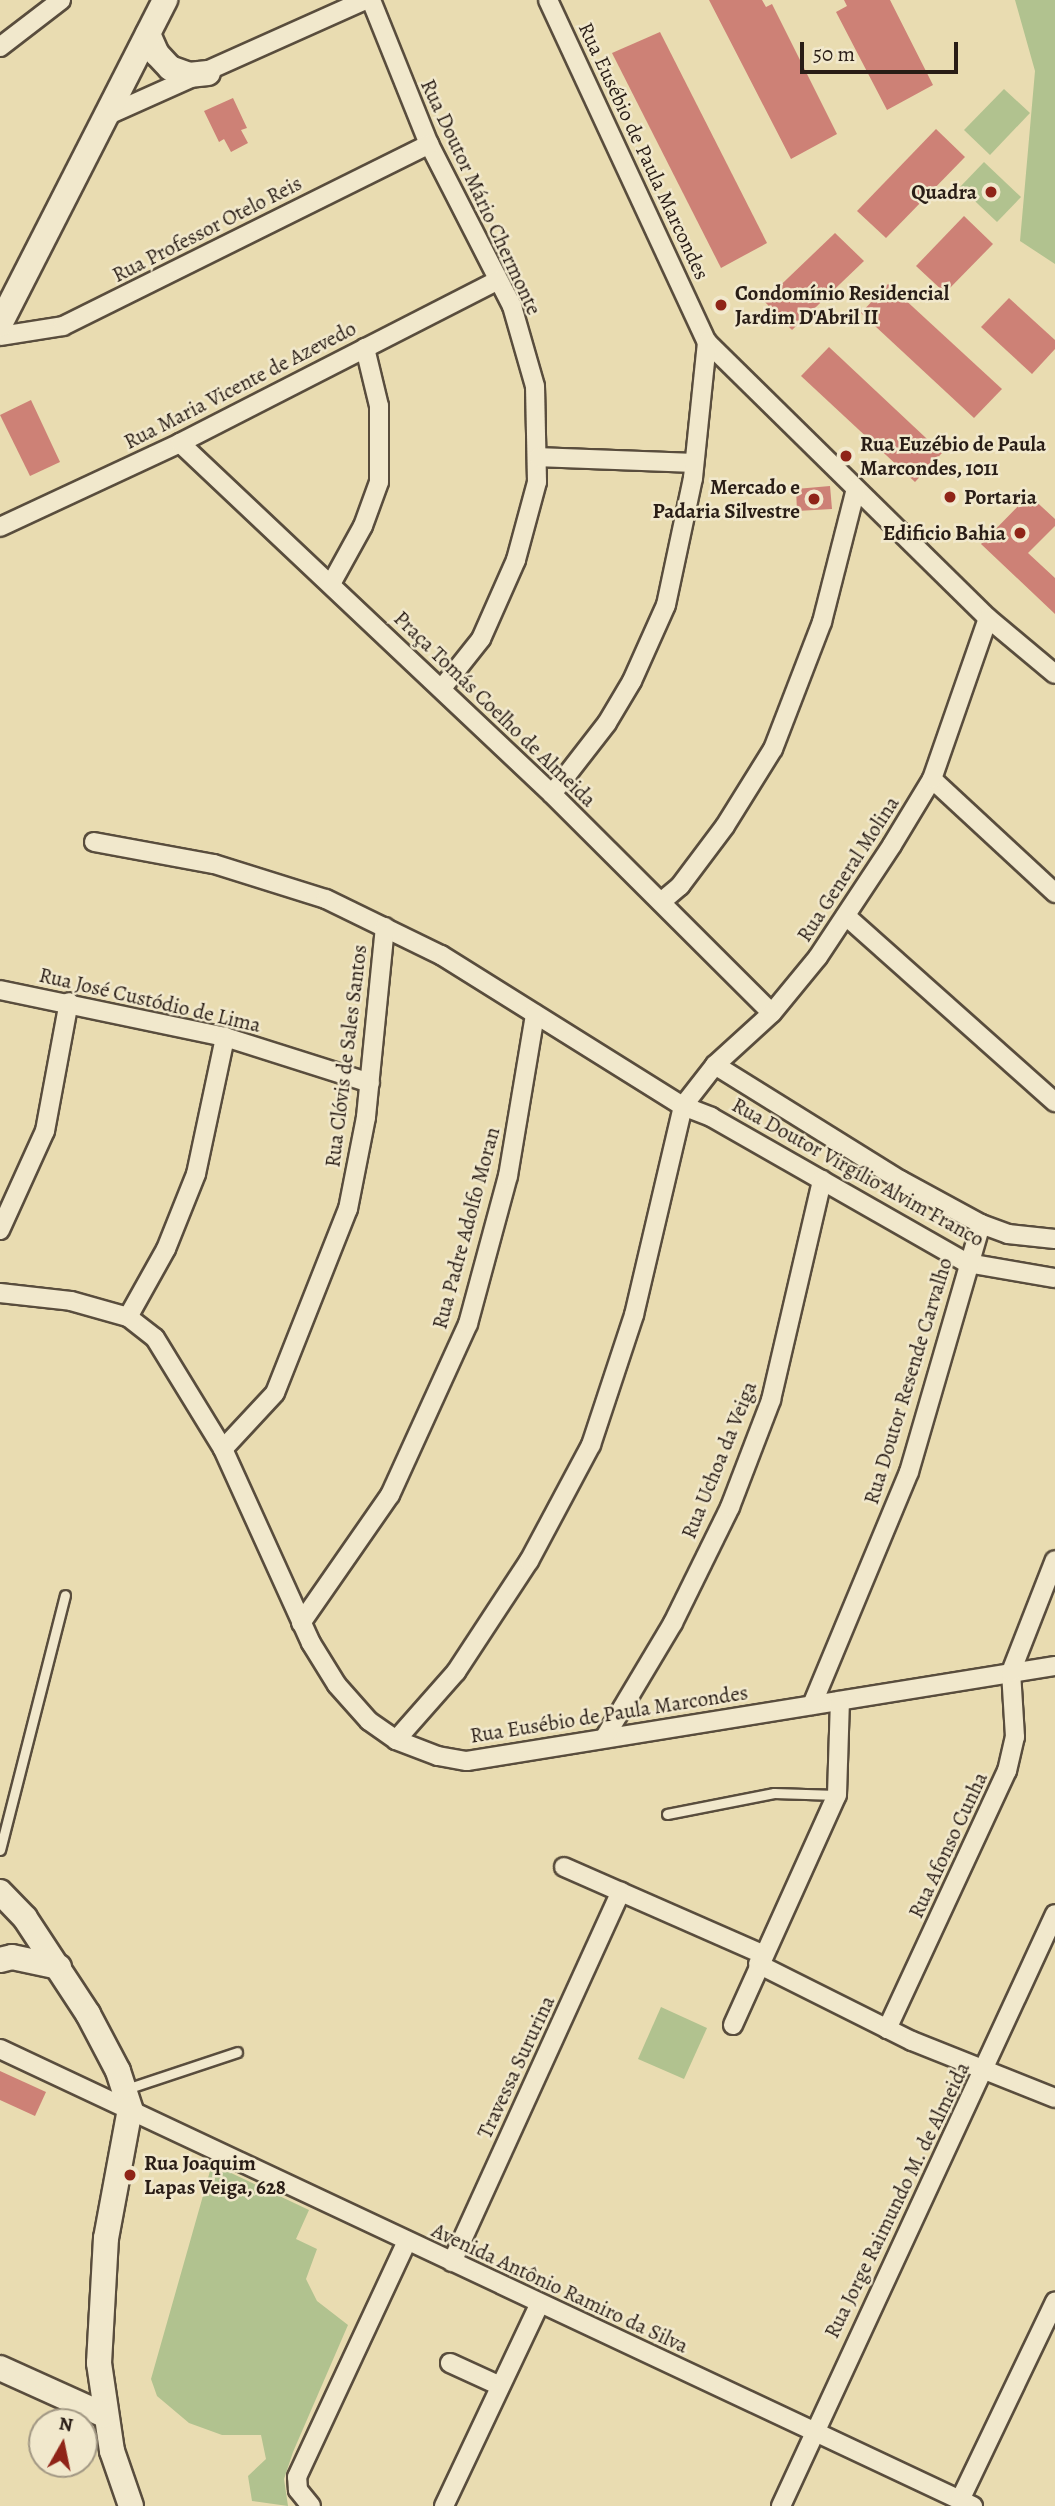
<!DOCTYPE html>
<html>
<head>
<meta charset="utf-8">
<style>
  body { margin:0 }
  #map { position:relative; width:1055px; height:2506px; overflow:hidden; background:#e9dcb1; font-family:Alegreya,serif }
  div>[style] { position:absolute }
  .green>* { inset:0; background:#b1c28f }
  .building>* { inset:0; background:#cd8176 }
  .roads { filter:drop-shadow(2px 0 #594d3d) drop-shadow(-2px 0 #594d3d) drop-shadow(0 2px #594d3d) drop-shadow(0 -2px #594d3d) }
  .service>* { height:9px; margin:-4.5px; padding:0 4.5px; transform-origin:4.5px; border-radius:4.5px; background:#f1e8cc }
  .minor>* { height:18px; margin:-9px; padding:0 9px; transform-origin:9px; border-radius:9px; background:#f1e8cc }
  .secondary>* { height:24px; margin:-12px; padding:0 12px; transform-origin:12px; border-radius:12px; background:#f1e8cc }
  .dots>* { width:19px; height:19px; translate:-50% -50%; box-sizing:border-box; border:4px solid #f1e8cc; border-radius:50% }
  span { translate:-50% -50%; white-space:nowrap; text-align:center; line-height:1.15; -webkit-text-stroke:5px #f1e8cc; paint-order:stroke }
  .street-label { font-size:21px; color:#291d16 }
  .poi-label { font-size:21px; color:#291d16; font-weight:700 }
  .right { translate:-100% -50%; text-align:right }
  .left { translate:0 -50%; text-align:left }
  .north { position:absolute; left:28px; top:2408px; width:70px; height:70px; box-sizing:border-box; background:#f1e8cc; border:2px solid #a19783; border-radius:50%; rotate:9deg; font-size:19px; font-weight:700; line-height:28px; text-align:center; color:#291d16 }
  .north::after { content:''; display:block; margin:auto; width:24px; height:32px; background:#8f2418; clip-path:polygon(50% 0,100% 100%,50% 72%,0 100%) }
  .scale { position:absolute; left:800px; top:42px; width:158px; height:32px; box-sizing:border-box; border:4px solid #291d16; border-top:0; padding-left:9px; font-size:21px; line-height:24px; white-space:nowrap; color:#291d16; -webkit-text-stroke:5px #f1e8cc; paint-order:stroke }
</style>
</head>
<body>
<div id="map">
  <div class="green">
    <i style="clip-path:polygon(1015px 0,1055px 0,1055px 264px,1020px 241px,1035px 71px)"></i>
    <i style="clip-path:polygon(1004px 89px,1030px 113px,990px 155px,964px 130px)"></i>
    <i style="clip-path:polygon(984px 162px,1021px 197px,997px 222px,960px 187px)"></i>
    <i style="clip-path:polygon(661px 2007px,707px 2028px,684px 2079px,638px 2059px)"></i>
    <i style="clip-path:polygon(212px 2164px,309px 2210px,296px 2239px,317px 2249px,306px 2279px,317px 2301px,348px 2325px,293px 2452px,284px 2479px,288px 2506px,252px 2501px,248px 2476px,266px 2459px,261px 2435px,222px 2435px,189px 2423px,157px 2396px,151px 2379px)"></i>
  </div>
  <div class="building">
    <i style="clip-path:polygon(709px 0,762px 0,766px 7px,772px 4px,837px 134px,791px 159px)"></i>
    <i style="clip-path:polygon(844px 0,890px 0,933px 85px,887px 110px,836px 12px,847px 6px)"></i>
    <i style="clip-path:polygon(660px 32px,767px 243px,721px 268px,612px 53px)"></i>
    <i style="clip-path:polygon(233px 98px,247px 128px,241px 130px,248px 143px,231px 152px,224px 139px,219px 142px,204px 111px)"></i>
    <i style="clip-path:polygon(936px 129px,965px 157px,886px 238px,857px 211px)"></i>
    <i style="clip-path:polygon(964px 216px,993px 244px,945px 293px,916px 266px)"></i>
    <i style="clip-path:polygon(835px 233px,864px 261px,792px 330px,764px 301px)"></i>
    <i style="clip-path:polygon(888px 284px,1002px 389px,974px 418px,861px 313px)"></i>
    <i style="clip-path:polygon(1009px 298px,1055px 340px,1055px 349px,1032px 374px,981px 327px)"></i>
    <i style="clip-path:polygon(829px 347px,942px 453px,915px 482px,801px 376px)"></i>
    <i style="clip-path:polygon(31px 400px,60px 462px,30px 476px,0 415px)"></i>
    <i style="clip-path:polygon(830px 486px,832px 509px,797px 511px,796px 489px)"></i>
    <i style="clip-path:polygon(1029px 495px,1055px 519px,1055px 526px,1028px 553px,1055px 578px,1055px 614px,981px 544px)"></i>
    <i style="clip-path:polygon(0 2071px,46px 2092px,35px 2116px,0 2100px)"></i>
  </div>
  <div class="roads">
    <div class="service">
      <i style="left:667px;top:1814px;width:109px;rotate:-11.1deg"></i>
      <i style="left:774px;top:1793px;width:63px;rotate:1.8deg"></i>
      <i style="left:0;top:1850px;width:263px;rotate:-75.7deg"></i>
      <i style="left:126px;top:2089px;width:117px;rotate:-18.4deg"></i>
    </div>
    <div class="minor">
      <i style="left:371px;top:0;width:155px;rotate:68.1deg"></i>
      <i style="left:429px;top:144px;width:182px;rotate:62.9deg"></i>
      <i style="left:512px;top:306px;width:83px;rotate:74deg"></i>
      <i style="left:535px;top:386px;width:96px;rotate:88.8deg"></i>
      <i style="left:537px;top:482px;width:81px;rotate:105.1deg"></i>
      <i style="left:516px;top:560px;width:86px;rotate:113.9deg"></i>
      <i style="left:481px;top:639px;width:63px;rotate:128.5deg"></i>
      <i style="left:548px;top:0;width:377px;rotate:65.1deg"></i>
      <i style="left:707px;top:342px;width:394px;rotate:44.5deg"></i>
      <i style="left:988px;top:618px;width:87px;rotate:39.9deg"></i>
      <i style="left:0;top:47px;width:77px;rotate:-37.6deg"></i>
      <i style="left:106px;top:116px;width:284px;rotate:-24.1deg"></i>
      <i style="left:0;top:336px;width:64px;rotate:-9deg"></i>
      <i style="left:63px;top:326px;width:409px;rotate:-26.4deg"></i>
      <i style="left:180px;top:443px;width:511px;rotate:43.34deg"></i>
      <i style="left:552px;top:794px;width:310px;rotate:44.9deg"></i>
      <i style="left:538px;top:457px;width:155px;rotate:2.2deg"></i>
      <i style="left:0;top:527px;width:199px;rotate:-25deg"></i>
      <i style="left:180px;top:443px;width:357px;rotate:-27.1deg"></i>
      <i style="left:331px;top:584px;width:66px;rotate:-61.1deg"></i>
      <i style="left:363px;top:526px;width:47px;rotate:-70deg"></i>
      <i style="left:379px;top:482px;width:76px;rotate:-90deg"></i>
      <i style="left:379px;top:406px;width:60px;rotate:-103.6deg"></i>
      <i style="left:932px;top:779px;width:168px;rotate:42.8deg"></i>
      <i style="left:552px;top:794px;width:90px;rotate:-52.2deg"></i>
      <i style="left:607px;top:723px;width:49px;rotate:-59.2deg"></i>
      <i style="left:632px;top:681px;width:83px;rotate:-65.9deg"></i>
      <i style="left:666px;top:605px;width:130px;rotate:-78deg"></i>
      <i style="left:693px;top:478px;width:137px;rotate:-84.1deg"></i>
      <i style="left:94px;top:842px;width:122px;rotate:10.4deg"></i>
      <i style="left:214px;top:864px;width:117px;rotate:17.4deg"></i>
      <i style="left:326px;top:899px;width:128px;rotate:26deg"></i>
      <i style="left:441px;top:955px;width:285px;rotate:32deg"></i>
      <i style="left:683px;top:1106px;width:30px;rotate:21deg"></i>
      <i style="left:711px;top:1117px;width:295px;rotate:29.7deg"></i>
      <i style="left:967px;top:1263px;width:89px;rotate:9.7deg"></i>
      <i style="left:661px;top:902px;width:25px;rotate:-40deg"></i>
      <i style="left:680px;top:886px;width:75px;rotate:-53.1deg"></i>
      <i style="left:725px;top:826px;width:91px;rotate:-58.1deg"></i>
      <i style="left:773px;top:749px;width:136px;rotate:-68.9deg"></i>
      <i style="left:822px;top:622px;width:137px;rotate:-75.7deg"></i>
      <i style="left:846px;top:916px;width:280px;rotate:41.7deg"></i>
      <i style="left:0;top:990px;width:230px;rotate:11.8deg"></i>
      <i style="left:225px;top:1037px;width:152px;rotate:17.6deg"></i>
      <i style="left:715px;top:1065px;width:218px;rotate:31.9deg"></i>
      <i style="left:900px;top:1180px;width:92px;rotate:28.5deg"></i>
      <i style="left:981px;top:1224px;width:29px;rotate:20deg"></i>
      <i style="left:1008px;top:1234px;width:47px;rotate:6.1deg"></i>
      <i style="left:0;top:1230px;width:109px;rotate:-65.6deg"></i>
      <i style="left:45px;top:1131px;width:131px;rotate:-79.5deg"></i>
      <i style="left:0;top:1293px;width:71px;rotate:6.4deg"></i>
      <i style="left:71px;top:1301px;width:59px;rotate:15.7deg"></i>
      <i style="left:128px;top:1317px;width:34px;rotate:38deg"></i>
      <i style="left:155px;top:1338px;width:130px;rotate:58.5deg"></i>
      <i style="left:223px;top:1449px;width:213px;rotate:65.6deg"></i>
      <i style="left:311px;top:1643px;width:49px;rotate:58.2deg"></i>
      <i style="left:337px;top:1685px;width:48px;rotate:48.4deg"></i>
      <i style="left:369px;top:1721px;width:33px;rotate:35deg"></i>
      <i style="left:396px;top:1740px;width:45px;rotate:20.9deg"></i>
      <i style="left:438px;top:1756px;width:29px;rotate:10deg"></i>
      <i style="left:467px;top:1761px;width:596px;rotate:-9.18deg"></i>
      <i style="left:128px;top:1317px;width:78px;rotate:-60.8deg"></i>
      <i style="left:166px;top:1249px;width:81px;rotate:-68.2deg"></i>
      <i style="left:196px;top:1174px;width:140px;rotate:-78deg"></i>
      <i style="left:223px;top:1449px;width:76px;rotate:-47.1deg"></i>
      <i style="left:275px;top:1393px;width:198px;rotate:-68.4deg"></i>
      <i style="left:348px;top:1209px;width:94px;rotate:-78.9deg"></i>
      <i style="left:366px;top:1117px;width:191px;rotate:-84.3deg"></i>
      <i style="left:301px;top:1623px;width:156px;rotate:-55.2deg"></i>
      <i style="left:390px;top:1495px;width:188px;rotate:-65.5deg"></i>
      <i style="left:468px;top:1324px;width:153px;rotate:-74.9deg"></i>
      <i style="left:508px;top:1176px;width:164px;rotate:-80.5deg"></i>
      <i style="left:812px;top:1705px;width:252px;rotate:-67.4deg"></i>
      <i style="left:909px;top:1472px;width:258px;rotate:-73.8deg"></i>
      <i style="left:605px;top:1737px;width:133px;rotate:-59.2deg"></i>
      <i style="left:673px;top:1623px;width:129px;rotate:-63.8deg"></i>
      <i style="left:730px;top:1507px;width:115px;rotate:-69deg"></i>
      <i style="left:771px;top:1400px;width:226px;rotate:-76.9deg"></i>
      <i style="left:396px;top:1740px;width:91px;rotate:-48.6deg"></i>
      <i style="left:456px;top:1672px;width:133px;rotate:-56.7deg"></i>
      <i style="left:529px;top:1561px;width:132px;rotate:-61.9deg"></i>
      <i style="left:591px;top:1445px;width:137px;rotate:-71.7deg"></i>
      <i style="left:634px;top:1315px;width:215px;rotate:-76.8deg"></i>
      <i style="left:683px;top:1106px;width:52px;rotate:-52deg"></i>
      <i style="left:715px;top:1065px;width:77px;rotate:-42.4deg"></i>
      <i style="left:772px;top:1013px;width:72px;rotate:-50.6deg"></i>
      <i style="left:818px;top:957px;width:134px;rotate:-56.5deg"></i>
      <i style="left:892px;top:845px;width:77px;rotate:-58.8deg"></i>
      <i style="left:932px;top:779px;width:170px;rotate:-70.8deg"></i>
      <i style="left:564px;top:1867px;width:216px;rotate:23.7deg"></i>
      <i style="left:758px;top:1964px;width:172px;rotate:26.6deg"></i>
      <i style="left:912px;top:2041px;width:154px;rotate:21.7deg"></i>
      <i style="left:733px;top:2025px;width:252px;rotate:-65.7deg"></i>
      <i style="left:837px;top:1795px;width:94px;rotate:-88.2deg"></i>
      <i style="left:887px;top:2029px;width:285px;rotate:-65.1deg"></i>
      <i style="left:1007px;top:1771px;width:35px;rotate:-77deg"></i>
      <i style="left:1015px;top:1737px;width:65px;rotate:-93.5deg"></i>
      <i style="left:1011px;top:1672px;width:120px;rotate:-68.6deg"></i>
      <i style="left:0;top:2049px;width:1075px;rotate:25.16deg"></i>
      <i style="left:452px;top:2262px;width:407px;rotate:-65.5deg"></i>
      <i style="left:450px;top:2363px;width:53px;rotate:24.6deg"></i>
      <i style="left:960px;top:2500px;width:220px;rotate:-64.4deg"></i>
      <i style="left:311px;top:2506px;width:21px;rotate:-129deg"></i>
      <i style="left:298px;top:2490px;width:13px;rotate:-94deg"></i>
      <i style="left:297px;top:2477px;width:260px;rotate:-65deg"></i>
      <i style="left:444px;top:2506px;width:222px;rotate:-64.7deg"></i>
      <i style="left:781px;top:2506px;width:652px;rotate:-65.16deg"></i>
    </div>
    <div class="secondary">
      <i style="left:148px;top:34px;width:22px;rotate:66deg"></i>
      <i style="left:157px;top:54px;width:19px;rotate:47deg"></i>
      <i style="left:170px;top:68px;width:20px;rotate:20deg"></i>
      <i style="left:189px;top:75px;width:19px;rotate:-6deg"></i>
      <i style="left:0;top:324px;width:364px;rotate:-63deg"></i>
      <i style="left:0;top:1892px;width:36px;rotate:46deg"></i>
      <i style="left:25px;top:1918px;width:115px;rotate:56.7deg"></i>
      <i style="left:88px;top:2014px;width:64px;rotate:62.2deg"></i>
      <i style="left:118px;top:2071px;width:40px;rotate:72deg"></i>
      <i style="left:130px;top:2109px;width:131px;rotate:100.5deg"></i>
      <i style="left:106px;top:2238px;width:125px;rotate:93.2deg"></i>
      <i style="left:99px;top:2363px;width:89px;rotate:81.6deg"></i>
      <i style="left:112px;top:2451px;width:58px;rotate:70.9deg"></i>
      <i style="left:0;top:1960px;width:12px;rotate:-14deg"></i>
      <i style="left:12px;top:1957px;width:48px;rotate:12deg"></i>
      <i style="left:0;top:2368px;width:114px;rotate:24.3deg"></i>
    </div>
  </div>
  <div class="dots">
    <i style="left:991px;top:192px;background:#8f2418"></i>
    <i style="left:721px;top:305px;background:#8f2418"></i>
    <i style="left:846px;top:456px;background:#8f2418"></i>
    <i style="left:950px;top:497px;background:#8f2418"></i>
    <i style="left:814px;top:499px;background:#8f2418"></i>
    <i style="left:1020px;top:533px;background:#8f2418"></i>
    <i style="left:130px;top:2175px;background:#8f2418"></i>
  </div>
  <div class="street-label">
    <span style="left:644px;top:151px;rotate:65deg">Rua Eusébio de Paula Marcondes</span>
    <span style="left:481px;top:197px;rotate:65deg">Rua Doutor Mário Chermonte</span>
    <span style="left:207px;top:229px;rotate:-27deg">Rua Professor Otelo Reis</span>
    <span style="left:240px;top:385px;rotate:-27deg">Rua Maria Vicente de Azevedo</span>
    <span style="left:495px;top:709px;rotate:44deg">Praça Tomás Coelho de Almeida</span>
    <span style="left:848px;top:869px;rotate:-57deg">Rua General Molina</span>
    <span style="left:150px;top:1000px;rotate:13deg">Rua José Custódio de Lima</span>
    <span style="left:346px;top:1056px;rotate:-83deg">Rua Clóvis de Sales Santos</span>
    <span style="left:858px;top:1172px;rotate:29deg">Rua Doutor Virgílio Alvim Franco</span>
    <span style="left:466px;top:1228px;rotate:-75deg">Rua Padre Adolfo Moran</span>
    <span style="left:908px;top:1381px;rotate:-73deg">Rua Doutor Resende Carvalho</span>
    <span style="left:719px;top:1460px;rotate:-68deg">Rua Uchoa da Veiga</span>
    <span style="left:609px;top:1714px;rotate:-9deg">Rua Eusébio de Paula Marcondes</span>
    <span style="left:948px;top:1845px;rotate:-65deg">Rua Afonso Cunha</span>
    <span style="left:516px;top:2067px;rotate:-65deg">Travessa Sururina</span>
    <span style="left:897px;top:2200px;rotate:-64deg">Rua Jorge Raimundo M. de Almeida</span>
    <span style="left:560px;top:2288px;rotate:25deg">Avenida Antônio Ramiro da Silva</span>
  </div>
  <div class="poi-label">
    <span class="right" style="left:977px;top:192px">Quadra</span>
    <span class="left" style="left:735px;top:305px">Condomínio Residencial<br>Jardim D'Abril II</span>
    <span class="left" style="left:860px;top:456px">Rua Euzébio de Paula<br>Marcondes, 1011</span>
    <span class="right" style="left:800px;top:499px">Mercado e<br>Padaria Silvestre</span>
    <span class="left" style="left:964px;top:497px">Portaria</span>
    <span class="right" style="left:1006px;top:533px">Edificio Bahia</span>
    <span class="left" style="left:144px;top:2175px">Rua Joaquim<br>Lapas Veiga, 628</span>
  </div>
  <div class="north">N</div>
  <div class="scale">50 m</div>
</div>
</body>
</html>
